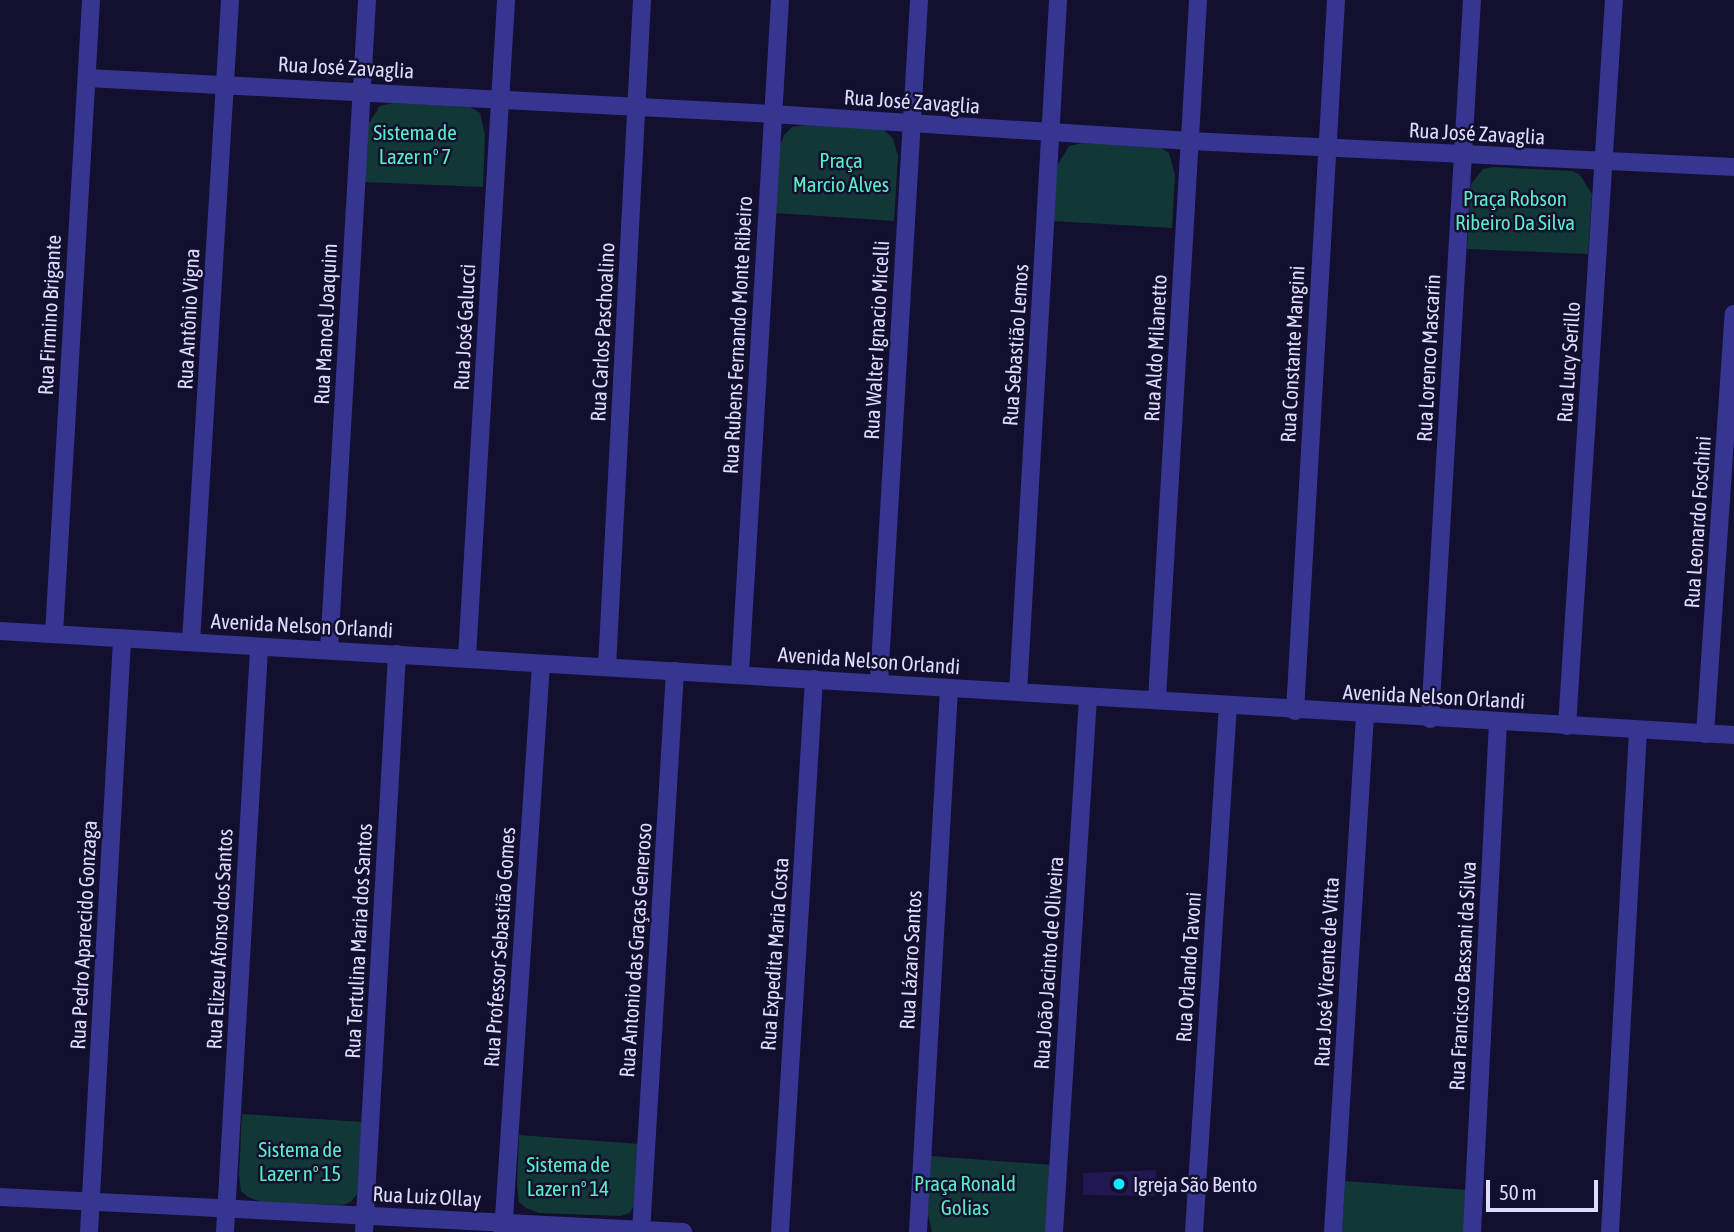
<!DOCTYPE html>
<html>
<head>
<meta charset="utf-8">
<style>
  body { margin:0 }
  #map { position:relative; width:1734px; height:1232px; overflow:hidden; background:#130f2e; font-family:"Asap Condensed",sans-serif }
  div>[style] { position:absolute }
  .green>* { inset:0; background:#113836 }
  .building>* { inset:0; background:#221851 }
  .minor>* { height:18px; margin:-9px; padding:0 9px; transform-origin:9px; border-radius:9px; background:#363591 }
  .dots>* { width:19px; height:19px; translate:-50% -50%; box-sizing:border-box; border:4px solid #130f2e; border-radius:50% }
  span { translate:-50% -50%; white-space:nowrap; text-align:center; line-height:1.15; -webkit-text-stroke:5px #130f2e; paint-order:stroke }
  .street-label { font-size:21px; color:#dedbff }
  .park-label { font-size:21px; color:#59edc4 }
  .poi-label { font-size:21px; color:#dedbff }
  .left { translate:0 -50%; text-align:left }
  .scale { position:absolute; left:1486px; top:1180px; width:112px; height:32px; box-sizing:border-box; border:4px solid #dedbff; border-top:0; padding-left:9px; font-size:21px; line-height:24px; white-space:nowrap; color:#dedbff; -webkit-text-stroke:5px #130f2e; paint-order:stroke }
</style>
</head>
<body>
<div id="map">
  <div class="green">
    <i style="clip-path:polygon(393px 103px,470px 107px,480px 113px,485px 135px,483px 187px,364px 182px,367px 126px,380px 106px)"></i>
    <i style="clip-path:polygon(805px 125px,882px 129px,893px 138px,898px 156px,894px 221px,776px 213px,779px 148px,784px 135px,792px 127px)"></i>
    <i style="clip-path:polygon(1082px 143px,1160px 147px,1169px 153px,1175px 175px,1172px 228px,1053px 221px,1057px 166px,1069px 146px)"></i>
    <i style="clip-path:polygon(1493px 167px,1572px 171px,1580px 175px,1592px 194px,1588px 254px,1467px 249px,1471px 184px,1483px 169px)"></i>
    <i style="clip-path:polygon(242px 1114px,362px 1122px,357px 1194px,351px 1202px,342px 1205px,261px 1202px,248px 1197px,241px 1191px,239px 1175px)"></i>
    <i style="clip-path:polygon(519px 1135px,639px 1144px,635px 1205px,629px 1213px,620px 1216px,539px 1213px,526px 1208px,519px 1202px,517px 1186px)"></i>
    <i style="clip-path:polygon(931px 1156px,1052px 1165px,1046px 1232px,932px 1232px,928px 1214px)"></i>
    <i style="clip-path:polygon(1345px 1181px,1468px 1190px,1466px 1232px,1342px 1232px)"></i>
  </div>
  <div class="building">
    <i style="clip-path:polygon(1156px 1170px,1155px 1196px,1083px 1195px,1083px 1173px)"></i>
  </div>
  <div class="minor">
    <i style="left:87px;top:78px;width:686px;rotate:3.01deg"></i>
    <i style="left:772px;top:114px;width:419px;rotate:3.7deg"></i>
    <i style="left:1190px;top:141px;width:545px;rotate:2.74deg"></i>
    <i style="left:0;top:631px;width:1737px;rotate:3.43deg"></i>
    <i style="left:54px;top:633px;width:634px;rotate:-86.65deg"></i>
    <i style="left:191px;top:642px;width:643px;rotate:-86.52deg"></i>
    <i style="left:329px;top:650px;width:651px;rotate:-86.65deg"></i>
    <i style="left:467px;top:657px;width:658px;rotate:-86.6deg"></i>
    <i style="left:607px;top:667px;width:668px;rotate:-87deg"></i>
    <i style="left:740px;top:673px;width:674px;rotate:-86.6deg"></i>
    <i style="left:879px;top:682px;width:683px;rotate:-86.64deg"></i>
    <i style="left:1018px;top:692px;width:693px;rotate:-86.69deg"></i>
    <i style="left:1157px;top:699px;width:700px;rotate:-86.64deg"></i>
    <i style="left:1295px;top:711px;width:712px;rotate:-86.7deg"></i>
    <i style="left:1430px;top:719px;width:720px;rotate:-86.66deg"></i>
    <i style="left:1567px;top:726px;width:728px;rotate:-86.3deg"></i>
    <i style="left:1705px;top:734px;width:421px;rotate:-86.1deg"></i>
    <i style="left:0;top:1197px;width:684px;rotate:2.93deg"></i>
    <i style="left:89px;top:1232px;width:593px;rotate:-86.81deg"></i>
    <i style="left:225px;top:1232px;width:584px;rotate:-86.66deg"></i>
    <i style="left:364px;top:1232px;width:579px;rotate:-86.73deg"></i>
    <i style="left:503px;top:1232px;width:568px;rotate:-86.17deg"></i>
    <i style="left:641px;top:1232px;width:562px;rotate:-86.53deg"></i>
    <i style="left:780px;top:1232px;width:554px;rotate:-86.48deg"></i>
    <i style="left:918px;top:1232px;width:543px;rotate:-86.73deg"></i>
    <i style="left:1054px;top:1232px;width:535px;rotate:-86.36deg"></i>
    <i style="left:1194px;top:1232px;width:528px;rotate:-86.31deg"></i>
    <i style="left:1333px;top:1232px;width:518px;rotate:-86.46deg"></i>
    <i style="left:1472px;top:1232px;width:510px;rotate:-87.08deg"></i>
    <i style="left:1610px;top:1232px;width:502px;rotate:-86.8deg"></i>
  </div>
  <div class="dots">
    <i style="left:1119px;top:1184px;background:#07edff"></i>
  </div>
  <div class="street-label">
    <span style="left:346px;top:67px;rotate:3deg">Rua José Zavaglia</span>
    <span style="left:912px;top:101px;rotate:4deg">Rua José Zavaglia</span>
    <span style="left:1477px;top:133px;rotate:3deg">Rua José Zavaglia</span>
    <span style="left:49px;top:315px;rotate:-87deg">Rua Firmino Brigante</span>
    <span style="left:188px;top:319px;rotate:-87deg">Rua Antônio Vigna</span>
    <span style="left:325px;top:324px;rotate:-87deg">Rua Manoel Joaquim</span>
    <span style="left:464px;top:327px;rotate:-87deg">Rua José Galucci</span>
    <span style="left:602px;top:332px;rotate:-87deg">Rua Carlos Paschoalino</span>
    <span style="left:737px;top:335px;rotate:-87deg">Rua Rubens Fernando Monte Ribeiro</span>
    <span style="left:876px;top:340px;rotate:-87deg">Rua Walter Ignacio Micelli</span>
    <span style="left:1015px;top:345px;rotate:-86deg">Rua Sebastião Lemos</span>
    <span style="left:1155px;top:348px;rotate:-87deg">Rua Aldo Milanetto</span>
    <span style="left:1292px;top:354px;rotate:-87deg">Rua Constante Mangini</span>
    <span style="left:1428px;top:358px;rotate:-87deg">Rua Lorenco Mascarin</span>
    <span style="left:1568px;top:362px;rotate:-86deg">Rua Lucy Serillo</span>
    <span style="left:1697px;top:522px;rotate:-86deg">Rua Leonardo Foschini</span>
    <span style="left:302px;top:625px;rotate:3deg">Avenida Nelson Orlandi</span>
    <span style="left:869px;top:660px;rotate:4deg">Avenida Nelson Orlandi</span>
    <span style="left:1434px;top:696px;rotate:3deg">Avenida Nelson Orlandi</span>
    <span style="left:83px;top:935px;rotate:-87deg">Rua Pedro Aparecido Gonzaga</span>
    <span style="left:219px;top:939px;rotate:-87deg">Rua Elizeu Afonso dos Santos</span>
    <span style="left:358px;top:941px;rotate:-87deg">Rua Tertulina Maria dos Santos</span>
    <span style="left:499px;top:947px;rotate:-86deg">Rua Professor Sebastião Gomes</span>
    <span style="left:635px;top:950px;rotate:-86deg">Rua Antonio das Graças Generoso</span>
    <span style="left:774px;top:954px;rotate:-86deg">Rua Expedita Maria Costa</span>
    <span style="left:910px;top:960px;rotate:-87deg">Rua Lázaro Santos</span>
    <span style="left:1048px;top:963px;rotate:-86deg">Rua João Jacinto de Oliveira</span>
    <span style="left:1188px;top:967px;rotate:-86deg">Rua Orlando Tavoni</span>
    <span style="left:1326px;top:972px;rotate:-87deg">Rua José Vicente de Vitta</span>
    <span style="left:1462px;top:976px;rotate:-87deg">Rua Francisco Bassani da Silva</span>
    <span style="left:427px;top:1196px;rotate:3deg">Rua Luiz Ollay</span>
  </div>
  <div class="park-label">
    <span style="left:415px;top:144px">Sistema de<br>Lazer nº 7</span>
    <span style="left:841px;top:172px">Praça<br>Marcio Alves</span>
    <span style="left:1515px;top:210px">Praça Robson<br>Ribeiro Da Silva</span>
    <span style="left:300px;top:1161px">Sistema de<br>Lazer nº 15</span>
    <span style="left:568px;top:1176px">Sistema de<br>Lazer nº 14</span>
    <span style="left:965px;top:1195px">Praça Ronald<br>Golias</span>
  </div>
  <div class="poi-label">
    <span class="left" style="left:1133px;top:1184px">Igreja São Bento</span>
  </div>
  <div class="scale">50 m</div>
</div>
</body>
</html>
